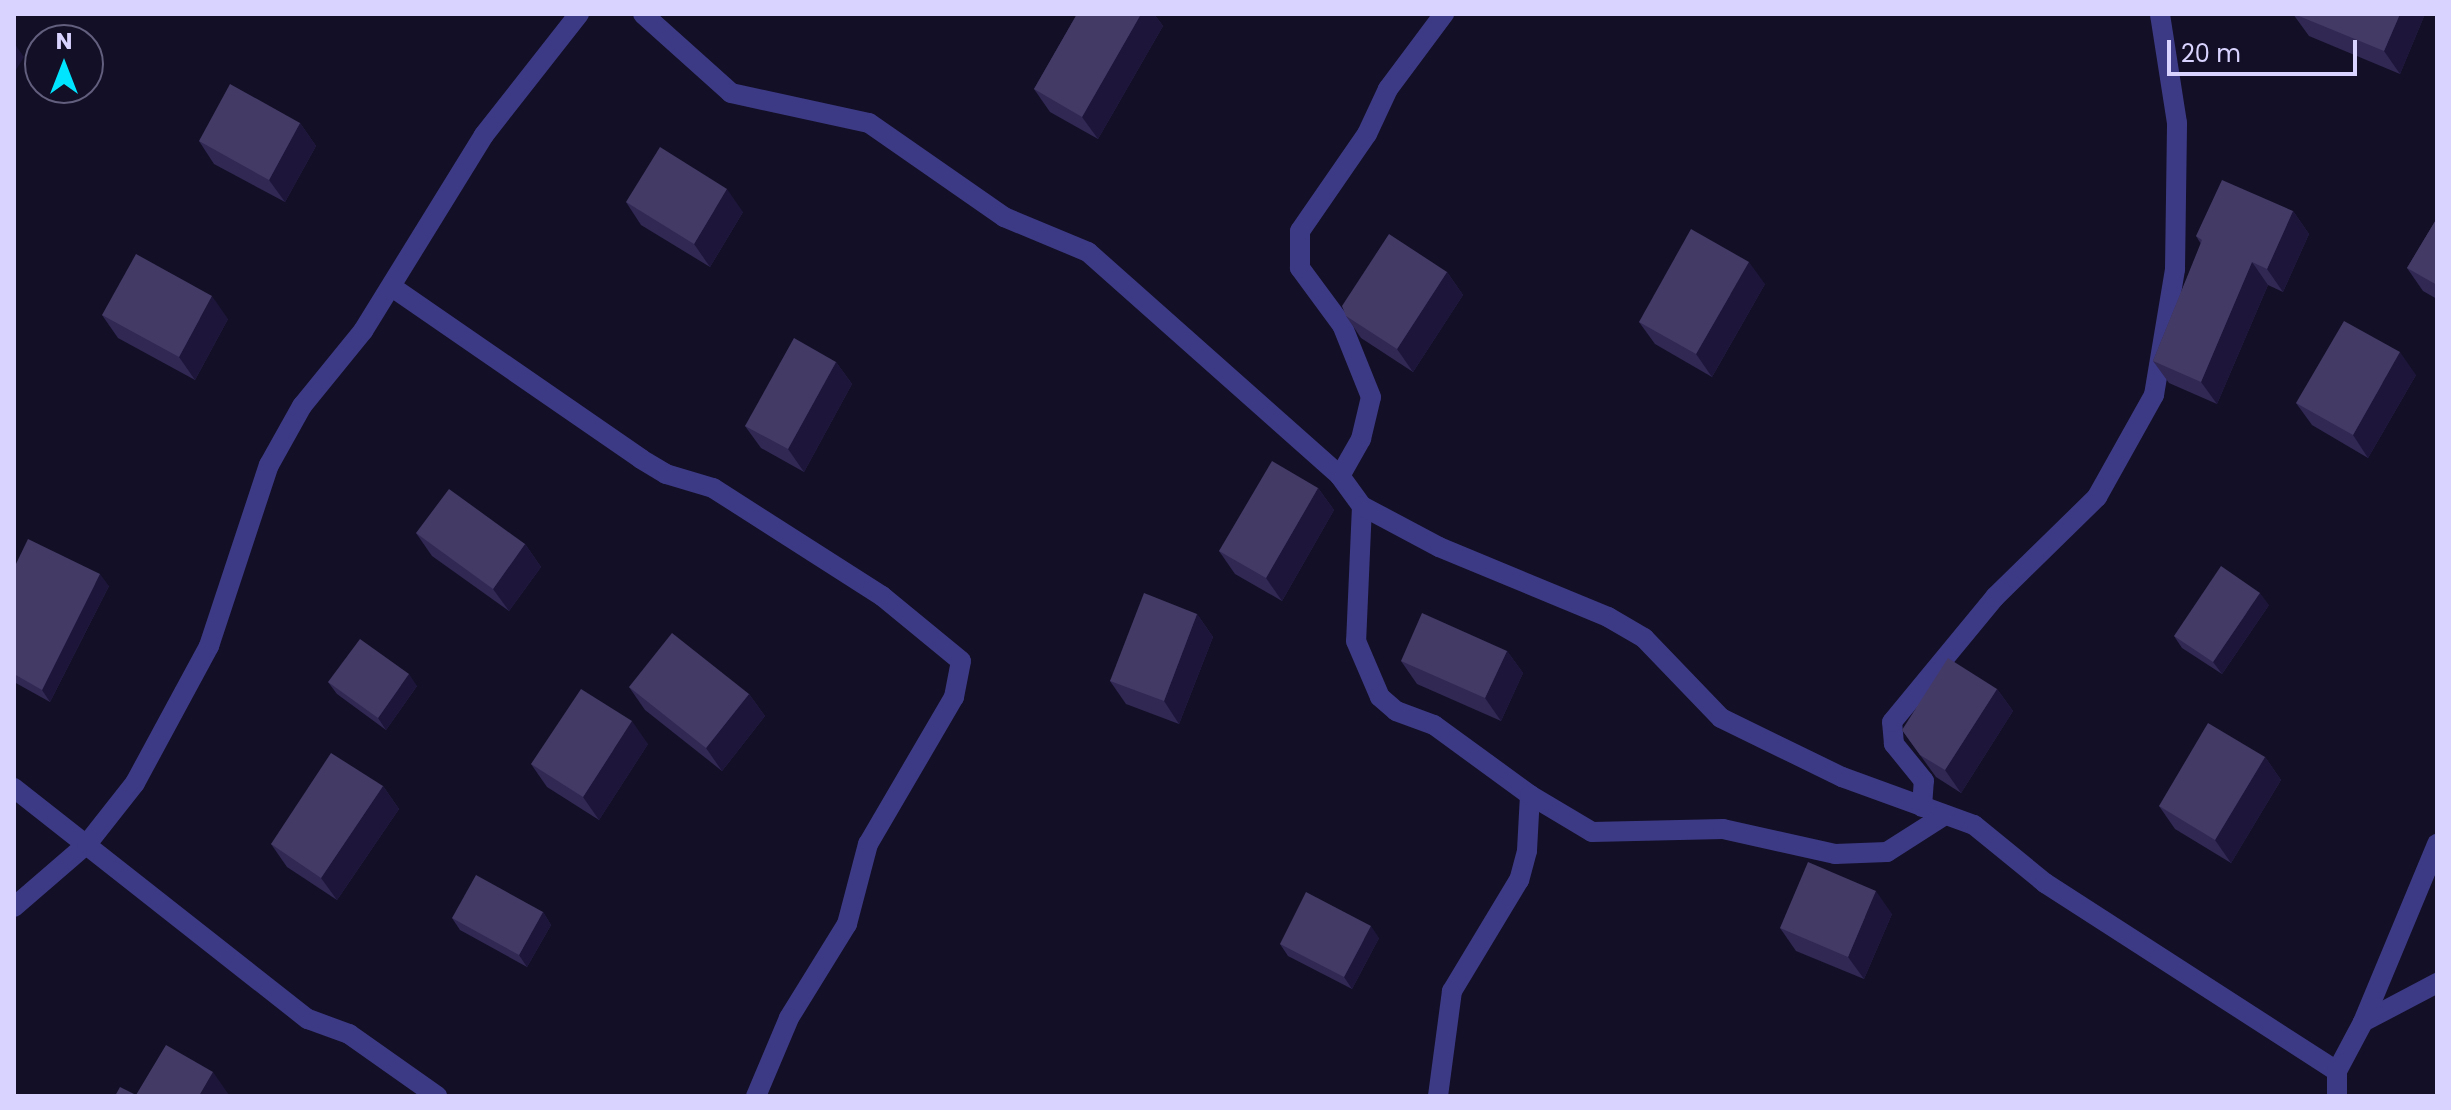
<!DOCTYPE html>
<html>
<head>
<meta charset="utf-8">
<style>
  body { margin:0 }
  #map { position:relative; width:2451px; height:1110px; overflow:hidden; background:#130f26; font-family:Poppins,sans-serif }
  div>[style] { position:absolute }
  .minor>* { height:20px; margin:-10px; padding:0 10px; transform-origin:10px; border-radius:10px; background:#3d3a85 }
  .wall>* { inset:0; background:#312854 }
  .shaded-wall>* { inset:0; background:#1d163a }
  .building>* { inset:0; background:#433a66 }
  span { translate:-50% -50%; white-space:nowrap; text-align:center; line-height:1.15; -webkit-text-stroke:6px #130f26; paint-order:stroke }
  .frame { position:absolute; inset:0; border:16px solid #d9d4ff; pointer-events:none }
  .north { position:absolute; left:24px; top:24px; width:80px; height:80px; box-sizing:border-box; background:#130f26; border:2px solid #625e7d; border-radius:50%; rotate:0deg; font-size:22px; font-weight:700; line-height:32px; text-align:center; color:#d9d4ff }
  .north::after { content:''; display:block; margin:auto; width:28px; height:36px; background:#00e5ff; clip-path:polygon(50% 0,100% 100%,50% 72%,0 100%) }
  .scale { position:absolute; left:2167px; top:40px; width:190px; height:36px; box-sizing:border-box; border:4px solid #d9d4ff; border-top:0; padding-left:10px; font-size:24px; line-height:28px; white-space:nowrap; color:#d9d4ff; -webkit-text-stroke:6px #130f26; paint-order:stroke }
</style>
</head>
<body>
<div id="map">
  <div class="minor">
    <i style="left:643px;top:14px;width:118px;rotate:41.9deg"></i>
    <i style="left:731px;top:93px;width:141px;rotate:12.3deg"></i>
    <i style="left:869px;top:123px;width:165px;rotate:34.8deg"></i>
    <i style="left:1004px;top:217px;width:91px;rotate:22.6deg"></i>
    <i style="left:1088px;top:252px;width:337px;rotate:41.6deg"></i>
    <i style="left:1340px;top:476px;width:37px;rotate:54deg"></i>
    <i style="left:1362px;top:506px;width:135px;rotate:92.5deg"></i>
    <i style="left:1356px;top:641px;width:61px;rotate:66.8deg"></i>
    <i style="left:1380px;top:697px;width:21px;rotate:41deg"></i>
    <i style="left:1396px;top:711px;width:40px;rotate:20.2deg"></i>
    <i style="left:1434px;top:725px;width:119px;rotate:36.1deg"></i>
    <i style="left:1530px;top:795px;width:56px;rotate:93.1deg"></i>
    <i style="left:1527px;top:851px;width:30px;rotate:105deg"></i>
    <i style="left:1519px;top:880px;width:130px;rotate:121.1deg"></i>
    <i style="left:1452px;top:991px;width:106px;rotate:97.6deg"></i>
    <i style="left:392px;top:287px;width:303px;rotate:34.6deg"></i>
    <i style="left:641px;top:459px;width:29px;rotate:31deg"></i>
    <i style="left:666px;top:474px;width:49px;rotate:16.6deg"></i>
    <i style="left:713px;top:488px;width:201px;rotate:32.6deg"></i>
    <i style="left:882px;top:596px;width:102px;rotate:39.4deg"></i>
    <i style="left:961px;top:661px;width:37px;rotate:101deg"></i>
    <i style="left:954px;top:697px;width:170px;rotate:120.3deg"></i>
    <i style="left:868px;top:844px;width:83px;rotate:104.7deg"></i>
    <i style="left:847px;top:924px;width:110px;rotate:121.7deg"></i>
    <i style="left:789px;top:1018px;width:85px;rotate:112.9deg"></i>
    <i style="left:1340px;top:476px;width:43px;rotate:-60.4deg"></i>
    <i style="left:1361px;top:439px;width:43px;rotate:-76.6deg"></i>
    <i style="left:1371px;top:397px;width:78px;rotate:-111.9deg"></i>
    <i style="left:1342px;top:325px;width:71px;rotate:-126.4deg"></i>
    <i style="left:1300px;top:268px;width:37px;rotate:-90deg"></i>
    <i style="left:1300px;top:231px;width:118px;rotate:-55.4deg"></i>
    <i style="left:1367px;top:134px;width:50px;rotate:-65deg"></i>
    <i style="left:1388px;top:89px;width:94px;rotate:-53.3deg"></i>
    <i style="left:1362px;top:506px;width:87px;rotate:28deg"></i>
    <i style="left:1439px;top:547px;width:183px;rotate:22.5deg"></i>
    <i style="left:1608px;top:617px;width:42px;rotate:30.3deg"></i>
    <i style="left:1644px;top:638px;width:111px;rotate:46.1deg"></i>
    <i style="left:1721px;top:718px;width:135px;rotate:26deg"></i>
    <i style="left:1842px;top:777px;width:140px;rotate:20deg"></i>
    <i style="left:1974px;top:825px;width:92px;rotate:39.2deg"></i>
    <i style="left:2045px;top:883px;width:347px;rotate:32.8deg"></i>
    <i style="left:14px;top:788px;width:374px;rotate:38.2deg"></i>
    <i style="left:308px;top:1019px;width:44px;rotate:20.1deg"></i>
    <i style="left:349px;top:1034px;width:108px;rotate:35.2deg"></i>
    <i style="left:1530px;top:795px;width:72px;rotate:30.8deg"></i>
    <i style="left:1592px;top:832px;width:131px;rotate:-1.3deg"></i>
    <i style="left:1723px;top:829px;width:115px;rotate:12.6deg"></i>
    <i style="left:1835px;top:854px;width:52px;rotate:-2.2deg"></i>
    <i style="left:1887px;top:852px;width:69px;rotate:-32.5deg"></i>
    <i style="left:1922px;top:807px;width:26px;rotate:-86deg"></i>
    <i style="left:1924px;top:781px;width:48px;rotate:-129deg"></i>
    <i style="left:1894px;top:744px;width:22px;rotate:-95deg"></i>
    <i style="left:1892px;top:722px;width:162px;rotate:-50.5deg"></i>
    <i style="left:1995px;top:597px;width:143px;rotate:-44.4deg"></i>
    <i style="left:2097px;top:497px;width:117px;rotate:-60.8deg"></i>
    <i style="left:2154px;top:395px;width:128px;rotate:-80.5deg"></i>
    <i style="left:2175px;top:269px;width:146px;rotate:-89.2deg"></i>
    <i style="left:2177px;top:123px;width:110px;rotate:-98.9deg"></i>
    <i style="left:14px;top:907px;width:96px;rotate:-40.8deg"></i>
    <i style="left:87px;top:844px;width:78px;rotate:-51.8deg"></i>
    <i style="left:135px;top:783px;width:156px;rotate:-61.6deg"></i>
    <i style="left:209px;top:646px;width:191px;rotate:-71.7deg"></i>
    <i style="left:269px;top:465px;width:68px;rotate:-60.8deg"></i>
    <i style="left:302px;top:406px;width:97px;rotate:-50.9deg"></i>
    <i style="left:363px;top:331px;width:230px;rotate:-58.3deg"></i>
    <i style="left:484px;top:135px;width:154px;rotate:-51.9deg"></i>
    <i style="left:2363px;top:1022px;width:84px;rotate:-27.8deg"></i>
    <i style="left:2337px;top:1096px;width:25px;rotate:-90deg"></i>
    <i style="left:2337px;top:1071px;width:55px;rotate:-62deg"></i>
    <i style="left:2363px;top:1022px;width:193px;rotate:-67.4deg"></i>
  </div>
  <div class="wall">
    <i style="clip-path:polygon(1077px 14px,1154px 14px,1163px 26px,1098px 139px,1050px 112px,1034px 89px)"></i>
    <i style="clip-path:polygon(2293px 14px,2425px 14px,2400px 74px,2309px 36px)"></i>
    <i style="clip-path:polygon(300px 123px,316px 146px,285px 202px,214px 164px,199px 141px)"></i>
    <i style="clip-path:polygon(626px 202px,743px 212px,710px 267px,641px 225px)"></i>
    <i style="clip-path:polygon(2293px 211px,2309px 234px,2283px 292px,2268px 285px,2217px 404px,2169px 383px,2153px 361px,2201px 244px,2196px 236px)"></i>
    <i style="clip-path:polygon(2437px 218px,2437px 299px,2423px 291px,2407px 268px)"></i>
    <i style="clip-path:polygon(1447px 272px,1463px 295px,1413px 372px,1361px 338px,1346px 316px)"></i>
    <i style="clip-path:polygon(1765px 284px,1712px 377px,1655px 344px,1639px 322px)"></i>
    <i style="clip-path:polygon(102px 315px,228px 319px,195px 380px,118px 338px)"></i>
    <i style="clip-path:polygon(836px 362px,852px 384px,804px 472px,761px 448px,745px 426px)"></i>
    <i style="clip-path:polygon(2416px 375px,2368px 458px,2312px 425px,2296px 403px)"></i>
    <i style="clip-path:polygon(1318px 488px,1334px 510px,1282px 601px,1235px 574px,1219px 551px)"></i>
    <i style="clip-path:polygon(416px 533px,525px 544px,541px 567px,509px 611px,432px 556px)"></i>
    <i style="clip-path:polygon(14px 568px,109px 586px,50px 702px,14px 682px)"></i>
    <i style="clip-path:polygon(2269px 605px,2222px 674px,2182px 648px,2174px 636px)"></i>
    <i style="clip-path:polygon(1197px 614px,1213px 637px,1179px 724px,1126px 704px,1110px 681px)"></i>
    <i style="clip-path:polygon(1507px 651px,1523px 673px,1501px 721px,1417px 684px,1401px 661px)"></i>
    <i style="clip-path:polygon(328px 682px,417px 686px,386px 730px,337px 694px)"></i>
    <i style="clip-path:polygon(629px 687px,749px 694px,765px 716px,722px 771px,645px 710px)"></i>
    <i style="clip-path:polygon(1997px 689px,2013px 711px,1961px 793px,1936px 777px,1902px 730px)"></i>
    <i style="clip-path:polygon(648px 744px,599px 820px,547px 787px,531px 764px)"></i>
    <i style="clip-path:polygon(2265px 757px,2281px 780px,2231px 863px,2175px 829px,2159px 806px)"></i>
    <i style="clip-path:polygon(383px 786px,399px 809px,337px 900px,287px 867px,271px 844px)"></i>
    <i style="clip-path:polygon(543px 912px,551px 925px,527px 967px,460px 930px,452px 918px)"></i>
    <i style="clip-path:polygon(1892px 914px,1864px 979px,1796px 951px,1780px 928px)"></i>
    <i style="clip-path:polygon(1379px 938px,1352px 989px,1288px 956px,1280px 944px)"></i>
  </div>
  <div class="shaded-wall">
    <i style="clip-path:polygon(1141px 14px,1154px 14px,1163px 26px,1098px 139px,1082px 117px)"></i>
    <i style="clip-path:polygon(2400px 14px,2425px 14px,2400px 74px,2384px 51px)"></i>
    <i style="clip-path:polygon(14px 43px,24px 57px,14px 73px)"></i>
    <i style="clip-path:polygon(300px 123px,316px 146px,285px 202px,269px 180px)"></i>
    <i style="clip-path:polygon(727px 189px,743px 212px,710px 267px,694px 244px)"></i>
    <i style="clip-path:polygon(2293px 211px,2309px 234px,2283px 292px,2267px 269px)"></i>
    <i style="clip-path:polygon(1749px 262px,1765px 284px,1712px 377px,1696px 354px)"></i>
    <i style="clip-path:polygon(2252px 262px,2268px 285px,2217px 404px,2201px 382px)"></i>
    <i style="clip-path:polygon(1447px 272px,1463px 295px,1413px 372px,1397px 349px)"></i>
    <i style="clip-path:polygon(212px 296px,228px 319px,195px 380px,179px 357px)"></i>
    <i style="clip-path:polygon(2400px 352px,2416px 375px,2368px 458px,2353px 435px)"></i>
    <i style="clip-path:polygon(836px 362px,852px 384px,804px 472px,788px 449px)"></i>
    <i style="clip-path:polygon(1318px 488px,1334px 510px,1282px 601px,1266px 578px)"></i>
    <i style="clip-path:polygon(525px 544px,541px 567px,509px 611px,493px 589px)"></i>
    <i style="clip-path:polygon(100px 574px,109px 586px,50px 702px,42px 690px)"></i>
    <i style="clip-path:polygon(2260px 593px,2269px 605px,2222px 674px,2213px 662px)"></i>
    <i style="clip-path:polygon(1197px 614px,1213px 637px,1179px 724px,1164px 701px)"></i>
    <i style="clip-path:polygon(1507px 651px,1523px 673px,1501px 721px,1485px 698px)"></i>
    <i style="clip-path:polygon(409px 674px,417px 686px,386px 730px,378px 718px)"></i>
    <i style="clip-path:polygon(1997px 689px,2013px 711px,1961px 793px,1945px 770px)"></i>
    <i style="clip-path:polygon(749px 694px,765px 716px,722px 771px,706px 748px)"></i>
    <i style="clip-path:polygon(632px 721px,648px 744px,599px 820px,583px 797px)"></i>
    <i style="clip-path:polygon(2265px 757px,2281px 780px,2231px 863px,2215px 840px)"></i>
    <i style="clip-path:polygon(383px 786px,399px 809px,337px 900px,321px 878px)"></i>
    <i style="clip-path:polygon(1876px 891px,1892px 914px,1864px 979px,1848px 957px)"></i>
    <i style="clip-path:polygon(543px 912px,551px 925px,527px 967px,519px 955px)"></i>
    <i style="clip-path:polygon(1371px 926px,1379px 938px,1352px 989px,1344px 977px)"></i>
    <i style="clip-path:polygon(213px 1072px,229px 1095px,228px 1096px,199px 1096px)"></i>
  </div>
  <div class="building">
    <i style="clip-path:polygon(1077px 14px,1141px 14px,1082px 117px,1034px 89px)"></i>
    <i style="clip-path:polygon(2294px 14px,2400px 14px,2384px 51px)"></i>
    <i style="clip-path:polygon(230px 84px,300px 123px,269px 180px,199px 141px)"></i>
    <i style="clip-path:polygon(660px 147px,727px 189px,694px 244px,626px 202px)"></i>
    <i style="clip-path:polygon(2222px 180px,2293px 211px,2267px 269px,2252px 262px,2201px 382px,2153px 361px,2202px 240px,2196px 236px)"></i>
    <i style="clip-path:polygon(2437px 218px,2437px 285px,2407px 268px)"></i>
    <i style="clip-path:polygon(1691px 229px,1749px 262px,1696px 354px,1639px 322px)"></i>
    <i style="clip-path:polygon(1389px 234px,1447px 272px,1397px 349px,1346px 316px,1342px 306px)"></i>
    <i style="clip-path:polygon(136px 254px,212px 296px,179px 357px,102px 315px)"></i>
    <i style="clip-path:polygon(2344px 321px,2400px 352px,2353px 435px,2296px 403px)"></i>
    <i style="clip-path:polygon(794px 338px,836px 362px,788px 449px,745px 426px)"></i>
    <i style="clip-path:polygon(1272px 461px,1318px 488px,1266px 578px,1219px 551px)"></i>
    <i style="clip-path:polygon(449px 489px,525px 544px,493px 589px,416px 533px)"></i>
    <i style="clip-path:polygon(28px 539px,100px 574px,42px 690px,14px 674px,14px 568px)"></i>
    <i style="clip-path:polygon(2221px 566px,2260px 593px,2213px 662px,2174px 636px)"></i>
    <i style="clip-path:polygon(1144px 593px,1197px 614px,1164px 701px,1110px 681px)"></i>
    <i style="clip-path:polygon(1422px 613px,1507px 651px,1485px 698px,1401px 661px)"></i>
    <i style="clip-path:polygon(672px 633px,749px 694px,706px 748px,629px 687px)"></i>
    <i style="clip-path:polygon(360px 639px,409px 674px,378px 718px,328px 682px)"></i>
    <i style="clip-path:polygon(1948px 658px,1997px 689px,1945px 770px,1920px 755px,1902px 730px)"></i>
    <i style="clip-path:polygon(581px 689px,632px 721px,583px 797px,531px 764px)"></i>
    <i style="clip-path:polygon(2208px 723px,2265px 757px,2215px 840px,2159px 806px)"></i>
    <i style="clip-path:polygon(331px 753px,383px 786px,321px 878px,271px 844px)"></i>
    <i style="clip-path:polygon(1808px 862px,1876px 891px,1848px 957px,1780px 928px)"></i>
    <i style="clip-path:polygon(476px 875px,543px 912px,519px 955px,452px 918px)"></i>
    <i style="clip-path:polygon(1306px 892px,1371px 926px,1344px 977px,1280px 944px)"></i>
    <i style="clip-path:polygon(166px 1045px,213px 1072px,199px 1096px,115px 1096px,120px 1087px,136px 1095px)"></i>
  </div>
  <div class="frame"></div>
  <div class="north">N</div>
  <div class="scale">20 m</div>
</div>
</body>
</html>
